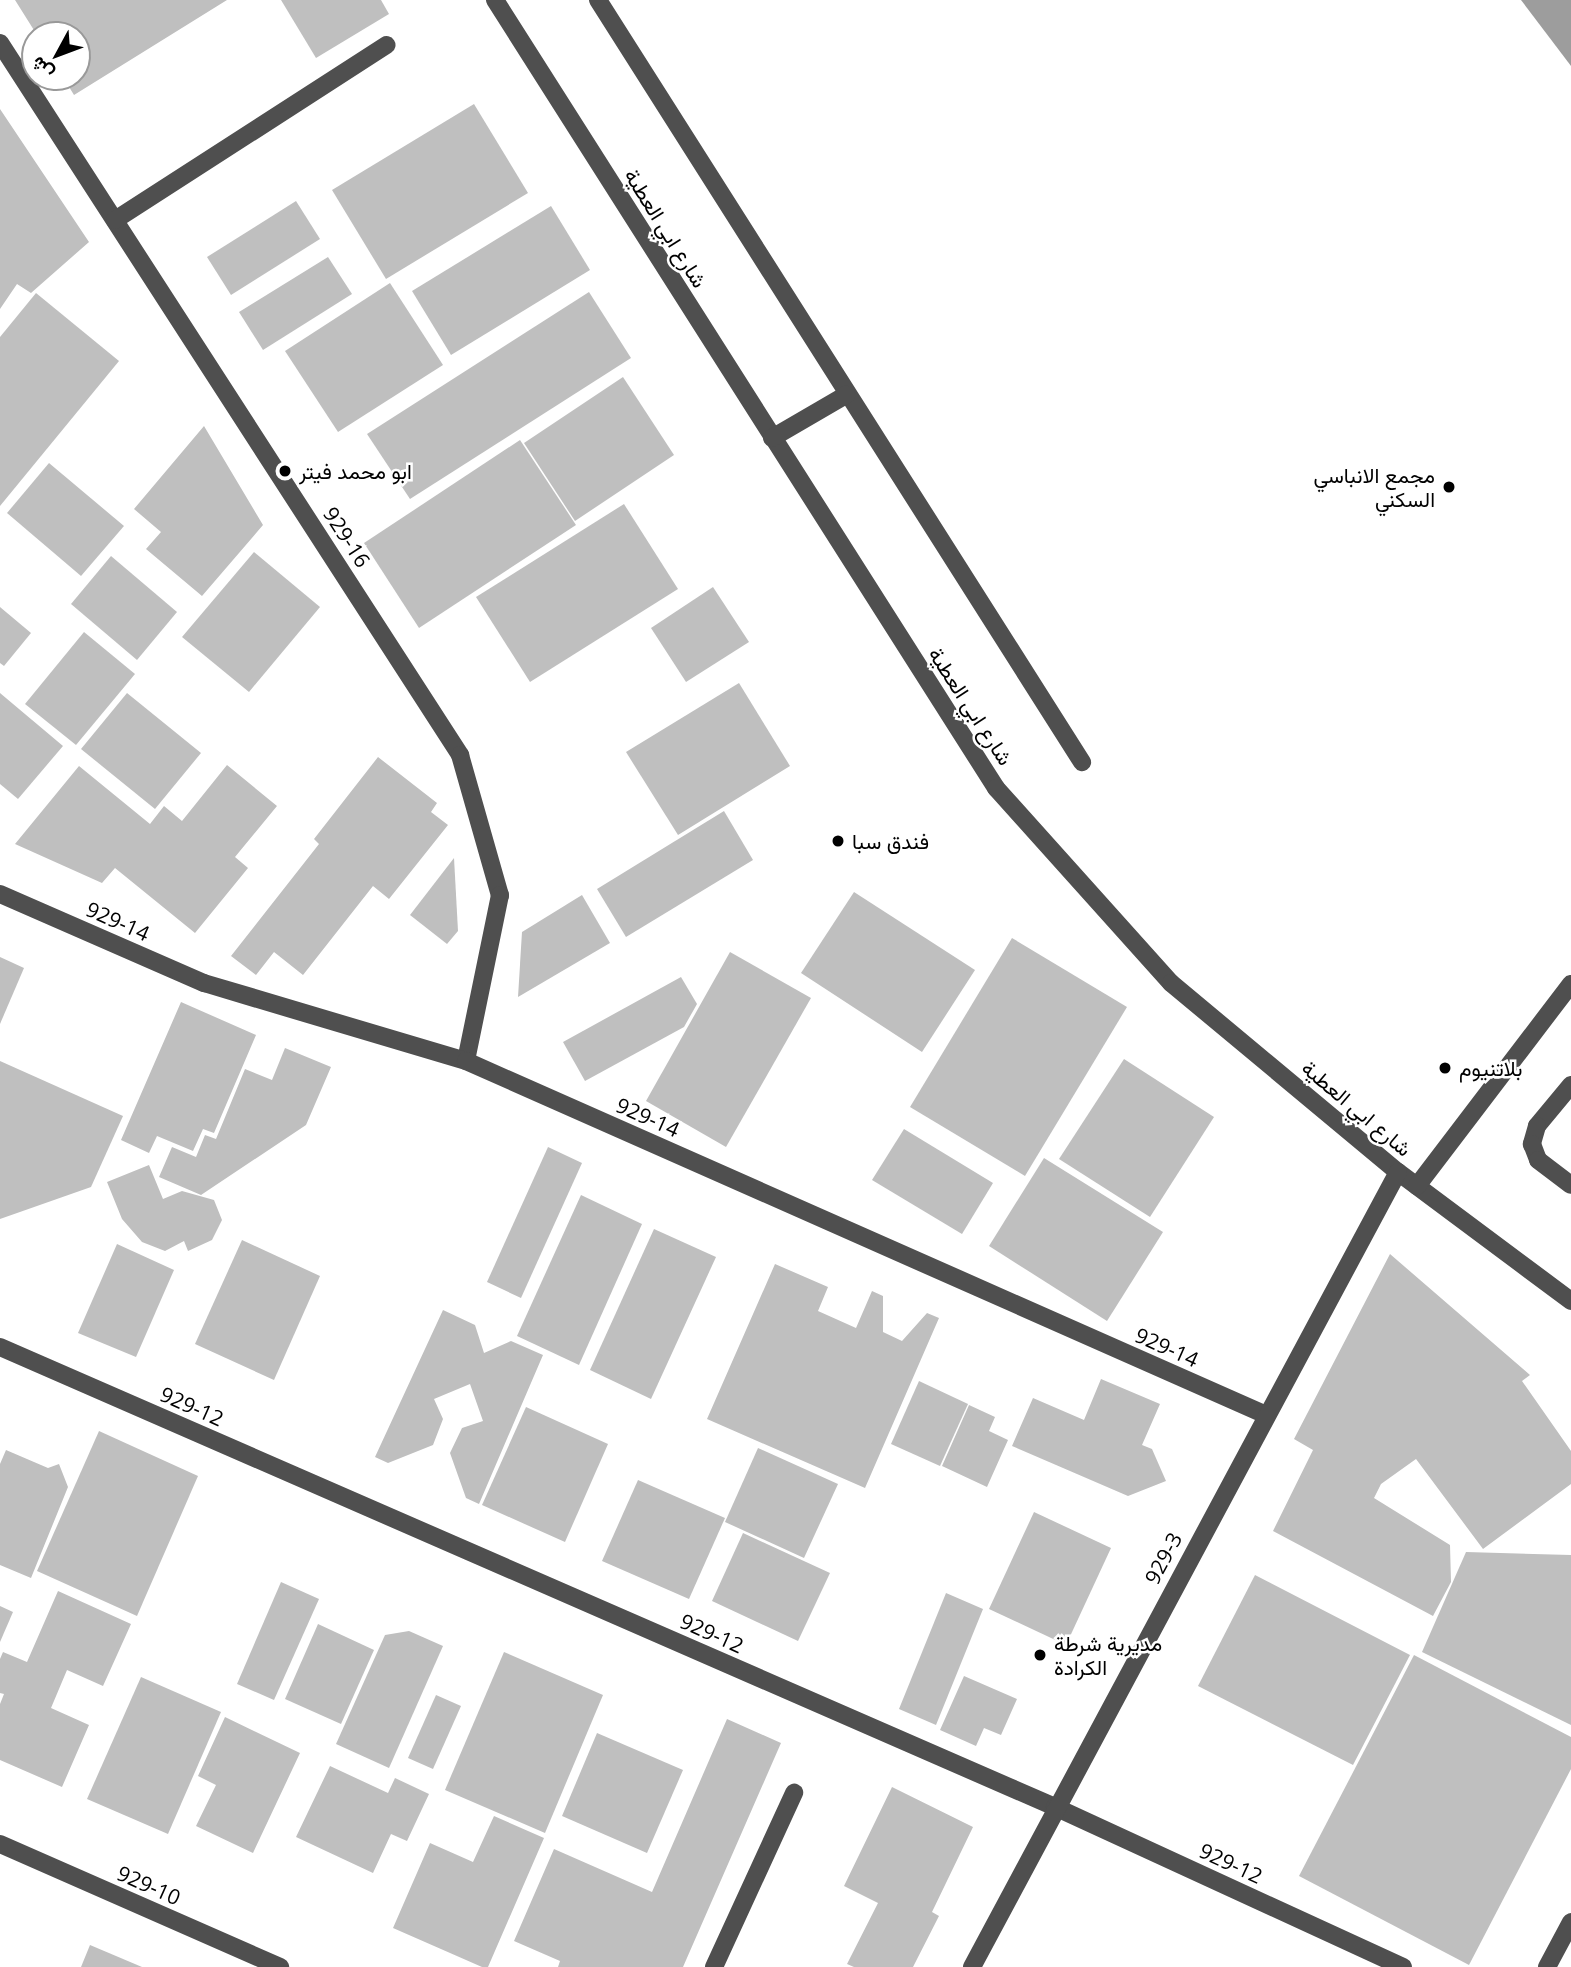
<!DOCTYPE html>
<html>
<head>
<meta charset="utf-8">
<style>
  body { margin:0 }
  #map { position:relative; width:1571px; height:1967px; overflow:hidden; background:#fff; font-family:"Open Sans",Vazirmatn,sans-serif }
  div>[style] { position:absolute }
  .water>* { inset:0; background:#9d9d9d }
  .building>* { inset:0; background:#bfbfbf }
  .minor>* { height:18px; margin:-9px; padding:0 9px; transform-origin:9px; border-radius:9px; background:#4f4f4f }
  .dots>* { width:19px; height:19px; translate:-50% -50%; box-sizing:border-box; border:4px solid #fff; border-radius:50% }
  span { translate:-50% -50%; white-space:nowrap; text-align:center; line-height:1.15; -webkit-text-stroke:5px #fff; paint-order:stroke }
  .street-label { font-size:21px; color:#000 }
  .poi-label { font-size:21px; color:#000 }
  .left { translate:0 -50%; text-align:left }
  .right { translate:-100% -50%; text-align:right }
  .north { position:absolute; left:21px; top:21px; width:70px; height:70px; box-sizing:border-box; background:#fff; border:2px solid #999; border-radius:50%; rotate:229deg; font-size:19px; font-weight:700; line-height:28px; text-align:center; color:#000 }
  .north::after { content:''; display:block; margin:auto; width:24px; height:32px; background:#000; clip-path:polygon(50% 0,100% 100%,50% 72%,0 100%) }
</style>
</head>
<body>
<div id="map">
  <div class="water">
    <i style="clip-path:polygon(1521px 0,1571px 0,1571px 66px)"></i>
  </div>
  <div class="building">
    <i style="clip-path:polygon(15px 0,227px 0,74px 95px,63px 77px,77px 77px,77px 35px,37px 35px)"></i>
    <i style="clip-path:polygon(281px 0,381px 0,389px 14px,316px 58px)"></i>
    <i style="clip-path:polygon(474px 104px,528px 193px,386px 279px,332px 190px)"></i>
    <i style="clip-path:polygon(0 109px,89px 242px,31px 293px,17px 284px,0 309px)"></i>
    <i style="clip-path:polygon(296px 201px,320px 239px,231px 295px,207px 257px)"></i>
    <i style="clip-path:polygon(551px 206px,590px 270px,451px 355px,412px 291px)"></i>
    <i style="clip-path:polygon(328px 257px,352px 294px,263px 350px,239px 312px)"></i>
    <i style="clip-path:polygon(390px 283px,443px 365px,338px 432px,285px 351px)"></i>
    <i style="clip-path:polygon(589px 292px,631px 358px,410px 499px,367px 434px)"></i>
    <i style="clip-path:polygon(36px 293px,119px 361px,0 506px,0 337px)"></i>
    <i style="clip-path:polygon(623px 377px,674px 455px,575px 521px,524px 443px)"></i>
    <i style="clip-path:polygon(204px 426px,263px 525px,202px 596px,146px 549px,161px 532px,134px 509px)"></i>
    <i style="clip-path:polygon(520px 440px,576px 525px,419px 628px,364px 543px)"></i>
    <i style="clip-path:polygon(49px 463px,124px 526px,81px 576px,7px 513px)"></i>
    <i style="clip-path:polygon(624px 504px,678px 589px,530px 682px,476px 597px)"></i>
    <i style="clip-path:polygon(254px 552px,320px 607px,249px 692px,182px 637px)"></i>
    <i style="clip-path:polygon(111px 556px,177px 612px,137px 660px,71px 604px)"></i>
    <i style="clip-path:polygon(713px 587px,749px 642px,686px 682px,651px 628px)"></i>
    <i style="clip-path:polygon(0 607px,31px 633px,4px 666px,0 663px)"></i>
    <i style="clip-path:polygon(84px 632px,135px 674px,76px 745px,25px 704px)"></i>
    <i style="clip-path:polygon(739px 683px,790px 766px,678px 835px,626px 752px)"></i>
    <i style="clip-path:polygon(0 693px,63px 746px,18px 799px,0 784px)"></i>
    <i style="clip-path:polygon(127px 693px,201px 753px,155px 809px,81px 749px)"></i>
    <i style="clip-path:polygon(378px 757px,437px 803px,431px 812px,448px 825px,389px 899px,373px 886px,303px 975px,274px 952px,256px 975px,231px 956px,319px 844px,314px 839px)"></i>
    <i style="clip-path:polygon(227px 765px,277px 806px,235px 857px,248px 868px,195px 933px,115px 868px,102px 883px,15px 844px,79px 766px,150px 824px,164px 806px,182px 821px)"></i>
    <i style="clip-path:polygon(724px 811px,753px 860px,626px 937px,597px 889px)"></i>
    <i style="clip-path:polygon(454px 858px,458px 931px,447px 944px,410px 915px)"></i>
    <i style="clip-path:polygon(854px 892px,975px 970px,922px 1052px,801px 973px)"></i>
    <i style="clip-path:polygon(582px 895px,610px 943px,518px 997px,522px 932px)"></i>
    <i style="clip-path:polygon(1012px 938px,1127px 1007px,1025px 1176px,910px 1107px)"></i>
    <i style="clip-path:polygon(730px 952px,811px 998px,726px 1147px,646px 1101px)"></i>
    <i style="clip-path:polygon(0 957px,24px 968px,0 1024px)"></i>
    <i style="clip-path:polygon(681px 977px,697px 1004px,684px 1027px,585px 1081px,563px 1042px)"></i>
    <i style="clip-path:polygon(181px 1002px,256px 1035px,214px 1133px,203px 1129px,193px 1151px,157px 1136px,149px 1153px,121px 1140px)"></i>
    <i style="clip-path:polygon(285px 1048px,331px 1067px,306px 1125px,201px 1195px,159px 1177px,172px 1147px,196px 1157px,205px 1135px,216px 1139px,245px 1069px,272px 1080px)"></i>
    <i style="clip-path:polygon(1124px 1059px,1214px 1117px,1150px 1217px,1059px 1159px)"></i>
    <i style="clip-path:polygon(0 1061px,123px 1116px,91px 1187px,0 1219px)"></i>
    <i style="clip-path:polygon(904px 1129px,993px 1183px,962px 1234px,872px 1180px)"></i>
    <i style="clip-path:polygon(548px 1147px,582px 1163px,521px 1298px,487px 1282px)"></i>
    <i style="clip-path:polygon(1044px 1158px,1163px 1232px,1107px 1321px,989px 1246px)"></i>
    <i style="clip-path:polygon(149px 1165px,163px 1199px,182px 1191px,214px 1200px,222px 1220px,212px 1240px,188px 1251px,184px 1241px,165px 1251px,142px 1242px,122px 1219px,107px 1182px)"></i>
    <i style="clip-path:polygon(581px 1195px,642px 1224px,579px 1365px,517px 1336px)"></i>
    <i style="clip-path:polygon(654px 1229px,716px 1257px,651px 1399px,590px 1370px)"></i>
    <i style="clip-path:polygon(242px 1240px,320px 1276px,274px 1380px,195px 1344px)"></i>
    <i style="clip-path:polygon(117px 1244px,174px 1270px,136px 1357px,78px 1333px)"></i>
    <i style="clip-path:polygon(1390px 1254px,1530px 1375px,1522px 1381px,1571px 1451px,1571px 1484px,1483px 1549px,1416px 1459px,1381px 1484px,1374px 1498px,1450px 1545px,1451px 1582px,1433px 1616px,1273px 1531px,1313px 1450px,1294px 1439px)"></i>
    <i style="clip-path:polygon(775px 1264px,828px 1287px,818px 1311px,856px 1328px,872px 1291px,883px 1296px,883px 1332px,902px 1341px,927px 1313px,939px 1318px,865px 1488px,707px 1419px)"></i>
    <i style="clip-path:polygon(443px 1310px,475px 1325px,484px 1353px,511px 1341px,543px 1355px,479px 1504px,466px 1498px,450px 1453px,462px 1428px,483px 1421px,470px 1384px,434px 1399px,443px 1419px,433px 1445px,388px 1463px,375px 1457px)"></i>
    <i style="clip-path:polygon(1101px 1379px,1160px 1404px,1142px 1445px,1152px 1449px,1166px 1481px,1128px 1496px,1012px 1446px,1033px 1398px,1084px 1420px)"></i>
    <i style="clip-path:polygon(919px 1381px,968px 1404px,940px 1466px,891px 1444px)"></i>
    <i style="clip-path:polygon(969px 1405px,995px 1417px,989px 1431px,1008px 1440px,987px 1487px,942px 1466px)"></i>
    <i style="clip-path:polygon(526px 1407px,608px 1444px,565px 1542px,482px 1505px)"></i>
    <i style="clip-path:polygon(99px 1431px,198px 1476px,137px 1616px,37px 1571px)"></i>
    <i style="clip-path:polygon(758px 1448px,838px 1484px,804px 1558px,725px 1522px)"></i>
    <i style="clip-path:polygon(6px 1450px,48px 1468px,59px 1464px,68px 1487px,31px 1578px,0 1565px,0 1464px)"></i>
    <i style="clip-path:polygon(638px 1480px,725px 1518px,689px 1599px,602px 1561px)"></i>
    <i style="clip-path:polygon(1034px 1512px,1111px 1548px,1066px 1645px,989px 1609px)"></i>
    <i style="clip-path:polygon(743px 1533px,830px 1573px,798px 1641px,712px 1601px)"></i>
    <i style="clip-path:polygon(1466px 1552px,1571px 1555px,1571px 1725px,1422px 1652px)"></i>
    <i style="clip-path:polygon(1255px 1575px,1410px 1655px,1353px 1765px,1198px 1686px)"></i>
    <i style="clip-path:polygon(281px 1582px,319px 1599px,274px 1700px,237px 1684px)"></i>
    <i style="clip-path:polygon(58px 1591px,131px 1624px,103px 1686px,67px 1670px,51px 1708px,89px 1725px,62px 1787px,0 1760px,0 1704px,4px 1694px,0 1693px,0 1659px,3px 1652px,27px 1662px)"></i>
    <i style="clip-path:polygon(946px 1593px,983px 1609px,936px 1725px,899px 1709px)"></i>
    <i style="clip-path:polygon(0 1606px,13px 1612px,0 1642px)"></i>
    <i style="clip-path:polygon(318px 1624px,374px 1650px,341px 1724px,285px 1699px)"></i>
    <i style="clip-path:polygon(409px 1631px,443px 1646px,389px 1768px,336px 1744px,385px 1635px)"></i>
    <i style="clip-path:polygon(504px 1652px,603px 1695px,545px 1833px,445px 1790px)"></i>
    <i style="clip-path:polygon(1414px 1655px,1571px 1737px,1571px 1769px,1469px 1965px,1299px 1876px)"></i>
    <i style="clip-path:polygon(964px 1676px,1017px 1699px,1001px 1735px,984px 1728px,976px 1746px,940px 1730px)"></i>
    <i style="clip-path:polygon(141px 1677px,221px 1712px,168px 1834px,87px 1799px)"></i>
    <i style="clip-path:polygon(436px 1695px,461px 1706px,433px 1769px,408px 1758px)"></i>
    <i style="clip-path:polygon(225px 1717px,300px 1753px,253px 1853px,196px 1826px,216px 1785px,198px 1776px)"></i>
    <i style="clip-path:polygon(727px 1719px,781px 1743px,683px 1967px,558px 1967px,560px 1961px,514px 1941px,554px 1849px,652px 1892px)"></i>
    <i style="clip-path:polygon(597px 1733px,683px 1770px,647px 1853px,562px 1816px)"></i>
    <i style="clip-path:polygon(330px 1766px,388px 1793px,395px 1778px,429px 1794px,407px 1841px,391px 1834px,373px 1873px,296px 1837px)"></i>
    <i style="clip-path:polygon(892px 1787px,973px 1827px,932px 1912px,939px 1916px,913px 1967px,854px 1967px,847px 1964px,878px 1903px,844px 1886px)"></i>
    <i style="clip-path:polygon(494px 1816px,544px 1838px,488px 1967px,482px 1967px,393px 1928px,430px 1843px,473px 1862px)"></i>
    <i style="clip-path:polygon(90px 1945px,142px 1967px,81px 1967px)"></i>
  </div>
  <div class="minor">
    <i style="left:495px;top:0;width:934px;rotate:57.55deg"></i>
    <i style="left:996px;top:788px;width:262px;rotate:48.1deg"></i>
    <i style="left:1171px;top:983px;width:295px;rotate:39.8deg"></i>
    <i style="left:1398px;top:1172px;width:216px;rotate:36.7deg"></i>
    <i style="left:598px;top:0;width:903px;rotate:57.58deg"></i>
    <i style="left:0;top:43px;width:848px;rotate:57.13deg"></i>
    <i style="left:460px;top:755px;width:146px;rotate:74.1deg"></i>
    <i style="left:500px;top:895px;width:169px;rotate:101.6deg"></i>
    <i style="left:115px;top:220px;width:323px;rotate:-32.8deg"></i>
    <i style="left:772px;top:438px;width:86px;rotate:-30.2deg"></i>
    <i style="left:0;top:894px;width:223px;rotate:23.6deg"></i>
    <i style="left:204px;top:983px;width:273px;rotate:16.6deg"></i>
    <i style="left:466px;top:1061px;width:875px;rotate:23.87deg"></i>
    <i style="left:1571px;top:1085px;width:53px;rotate:129.7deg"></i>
    <i style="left:1537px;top:1126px;width:19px;rotate:106deg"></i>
    <i style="left:1532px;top:1144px;width:17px;rotate:69deg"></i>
    <i style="left:1538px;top:1160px;width:41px;rotate:37.1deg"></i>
    <i style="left:1417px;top:1186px;width:254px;rotate:-52.7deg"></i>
    <i style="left:0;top:1347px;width:1151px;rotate:23.56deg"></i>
    <i style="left:1055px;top:1807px;width:383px;rotate:24.7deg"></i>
    <i style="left:0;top:1844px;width:306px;rotate:23.7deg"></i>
    <i style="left:714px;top:1967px;width:192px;rotate:-65.3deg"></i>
    <i style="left:972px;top:1967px;width:902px;rotate:-61.82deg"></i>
    <i style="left:1547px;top:1967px;width:51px;rotate:-61.9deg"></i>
  </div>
  <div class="dots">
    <i style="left:285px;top:471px;background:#000"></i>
    <i style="left:1449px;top:487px;background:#000"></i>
    <i style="left:838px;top:841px;background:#000"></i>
    <i style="left:1445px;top:1068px;background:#000"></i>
    <i style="left:1040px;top:1655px;background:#000"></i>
  </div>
  <div class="street-label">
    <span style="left:666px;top:228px;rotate:58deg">شارع ابي العطية</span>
    <span style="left:347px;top:537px;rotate:57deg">929-16</span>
    <span style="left:971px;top:706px;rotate:57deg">شارع ابي العطية</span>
    <span style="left:118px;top:921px;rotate:24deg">929-14</span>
    <span style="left:1357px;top:1108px;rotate:40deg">شارع ابي العطية</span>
    <span style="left:648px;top:1117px;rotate:24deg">929-14</span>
    <span style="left:1167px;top:1347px;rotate:24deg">929-14</span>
    <span style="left:192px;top:1406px;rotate:24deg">929-12</span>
    <span style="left:1163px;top:1558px;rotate:-62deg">929-3</span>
    <span style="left:712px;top:1633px;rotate:24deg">929-12</span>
    <span style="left:1231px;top:1863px;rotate:25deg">929-12</span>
    <span style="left:149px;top:1885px;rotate:24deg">929-10</span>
  </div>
  <div class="poi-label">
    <span class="left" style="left:299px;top:471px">ابو محمد فيتر</span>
    <span class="right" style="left:1435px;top:487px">مجمع الانباسي<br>السكني</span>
    <span class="left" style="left:852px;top:841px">فندق سبا</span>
    <span class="left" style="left:1459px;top:1068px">بلاتنيوم</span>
    <span class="left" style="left:1054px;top:1655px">مديرية شرطة<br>الكرادة</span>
  </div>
  <div class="north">ش</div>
</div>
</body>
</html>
